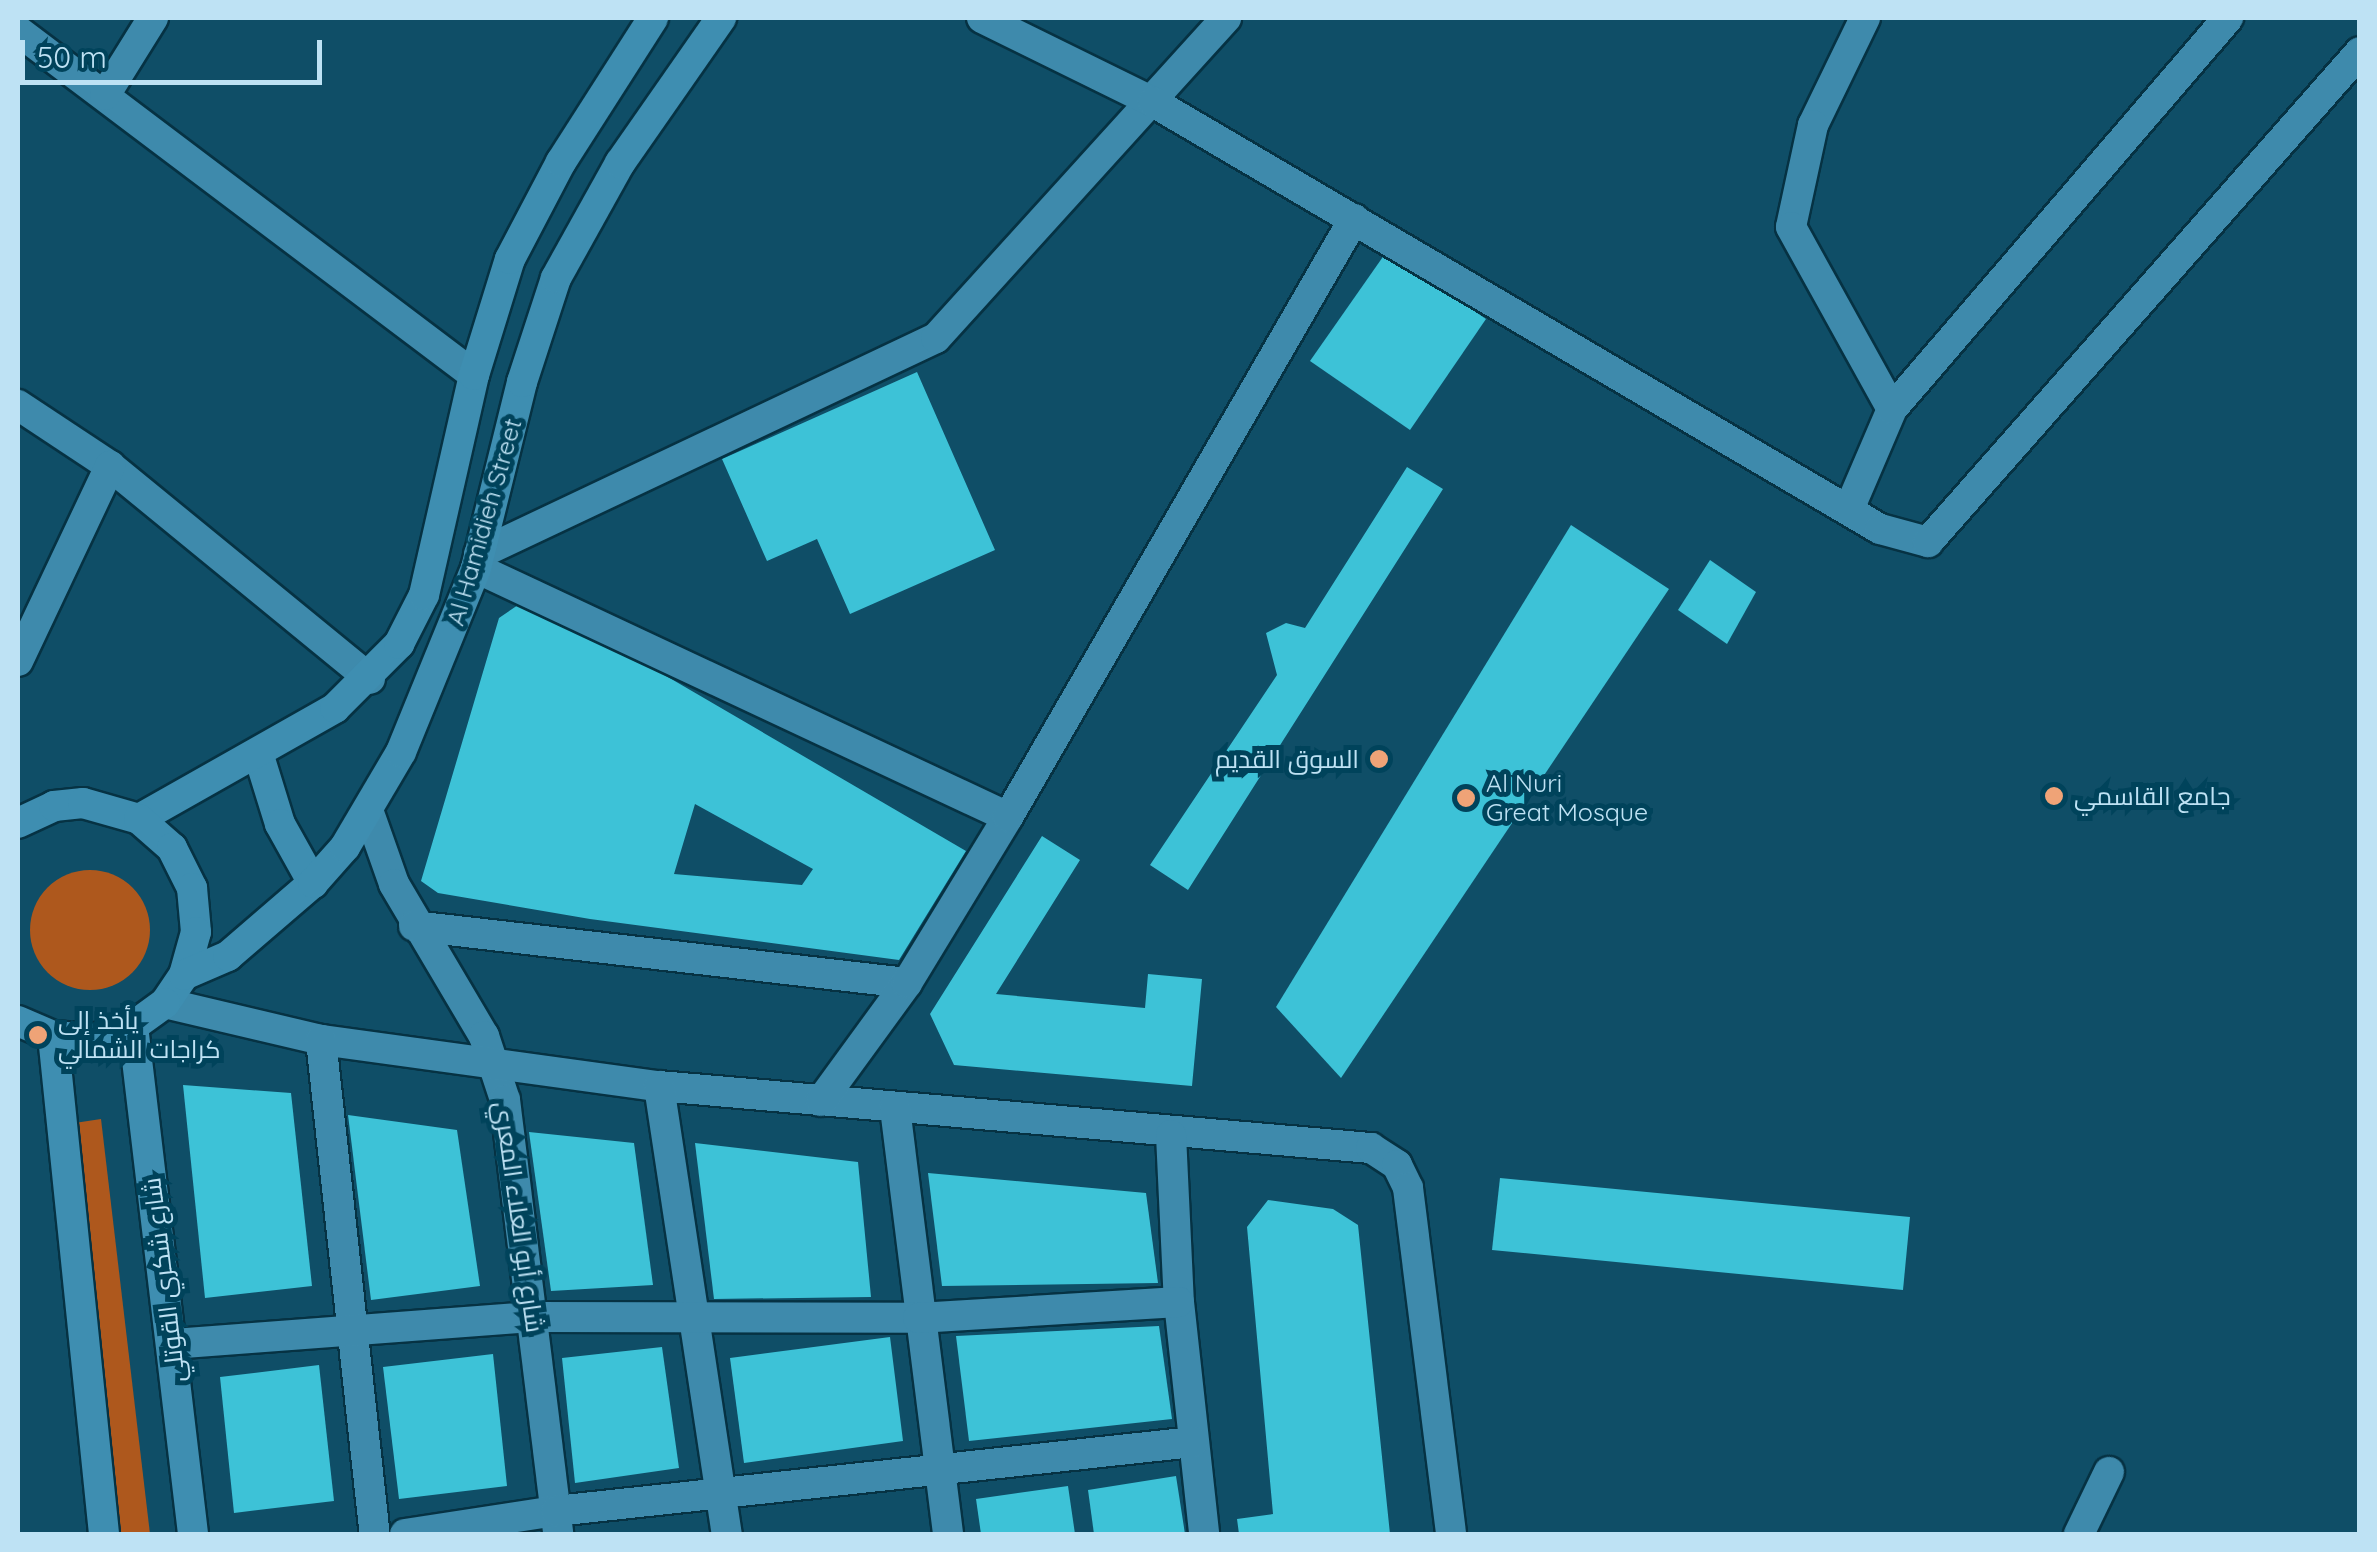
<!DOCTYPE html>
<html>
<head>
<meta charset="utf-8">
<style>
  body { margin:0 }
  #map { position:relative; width:2377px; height:1552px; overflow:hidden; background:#0f4e67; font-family:Quicksand,Cairo,sans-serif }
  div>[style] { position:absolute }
  .green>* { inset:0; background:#ae581d }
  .round { border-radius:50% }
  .building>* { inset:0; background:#3dc2d7 }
  .roads { filter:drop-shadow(2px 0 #063243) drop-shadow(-2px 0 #063243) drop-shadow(0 2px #063243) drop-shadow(0 -2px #063243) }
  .minor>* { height:30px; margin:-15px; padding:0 15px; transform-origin:15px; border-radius:15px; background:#3e8aac }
  .tertiary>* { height:30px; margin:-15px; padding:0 15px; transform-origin:15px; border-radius:15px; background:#3e8aac }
  .secondary>* { height:30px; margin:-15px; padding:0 15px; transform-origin:15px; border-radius:15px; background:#3e8eb1 }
  .dots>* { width:28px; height:28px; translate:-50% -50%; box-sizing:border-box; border:5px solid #00435b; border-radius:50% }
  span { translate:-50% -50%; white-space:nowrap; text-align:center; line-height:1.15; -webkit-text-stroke:10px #00435b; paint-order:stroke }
  .street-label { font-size:25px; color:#bee2f4 }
  .poi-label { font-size:25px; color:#bee2f4 }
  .right { translate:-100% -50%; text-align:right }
  .left { translate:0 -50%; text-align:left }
  .frame { position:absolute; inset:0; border:20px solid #bee2f4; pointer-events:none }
  .scale { position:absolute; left:20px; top:40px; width:302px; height:45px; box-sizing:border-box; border:5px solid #bee2f4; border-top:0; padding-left:12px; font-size:30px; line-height:35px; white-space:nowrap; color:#bee2f4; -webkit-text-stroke:8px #00435b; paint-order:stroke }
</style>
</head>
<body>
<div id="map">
  <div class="green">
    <i class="round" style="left:30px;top:870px;width:120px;height:120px"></i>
    <i style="clip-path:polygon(101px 1119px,150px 1534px,116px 1534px,68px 1124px)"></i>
  </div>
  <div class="building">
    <i style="clip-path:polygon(1387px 251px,1486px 319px,1410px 430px,1310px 361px)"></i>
    <i style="clip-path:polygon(917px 372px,995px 550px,850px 614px,817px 539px,767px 561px,722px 459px)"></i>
    <i style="clip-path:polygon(1407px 467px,1443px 489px,1188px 890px,1150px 865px,1277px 675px,1266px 633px,1286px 623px,1305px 628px)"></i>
    <i style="clip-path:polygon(1571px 525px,1669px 589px,1341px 1078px,1276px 1007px)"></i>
    <i style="clip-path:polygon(1710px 560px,1756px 592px,1727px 644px,1678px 610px)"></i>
    <i style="clip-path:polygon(evenodd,518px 605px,661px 673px,966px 851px,899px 960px,590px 919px,438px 893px,421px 881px,499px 618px,518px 605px,695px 804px,813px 869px,802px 885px,674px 874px,695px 804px)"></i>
    <i style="clip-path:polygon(1042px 836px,1080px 860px,996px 994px,1145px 1008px,1148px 974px,1202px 979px,1192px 1086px,954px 1065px,930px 1014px)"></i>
    <i style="clip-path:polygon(183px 1085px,291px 1093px,312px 1286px,205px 1298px)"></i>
    <i style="clip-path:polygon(348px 1115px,457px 1130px,480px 1286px,371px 1300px)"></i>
    <i style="clip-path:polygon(529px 1132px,634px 1143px,653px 1285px,551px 1291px)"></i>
    <i style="clip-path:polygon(695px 1143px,858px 1162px,871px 1297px,714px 1299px)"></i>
    <i style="clip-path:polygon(928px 1173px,1146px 1193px,1158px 1283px,942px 1286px)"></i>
    <i style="clip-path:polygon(1500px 1178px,1910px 1217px,1903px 1290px,1492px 1250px)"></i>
    <i style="clip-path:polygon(1268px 1200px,1333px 1209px,1358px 1225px,1390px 1534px,1239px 1534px,1237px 1519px,1273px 1514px,1247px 1227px)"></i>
    <i style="clip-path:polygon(1159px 1326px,1172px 1419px,969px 1441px,956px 1336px)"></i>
    <i style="clip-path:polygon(890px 1337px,903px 1441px,744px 1463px,730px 1358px)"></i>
    <i style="clip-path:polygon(662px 1347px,679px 1468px,575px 1483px,562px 1358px)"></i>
    <i style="clip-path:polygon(493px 1354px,507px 1486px,399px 1499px,383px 1367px)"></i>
    <i style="clip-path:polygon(319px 1365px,334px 1501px,234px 1513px,220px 1377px)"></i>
    <i style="clip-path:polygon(1176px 1476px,1185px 1534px,1094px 1534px,1088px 1490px)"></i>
    <i style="clip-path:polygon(1068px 1486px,1075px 1534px,981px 1534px,976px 1499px)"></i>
  </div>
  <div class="roads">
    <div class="minor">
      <i style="left:1865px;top:18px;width:119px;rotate:115.9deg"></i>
      <i style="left:1813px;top:125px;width:104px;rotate:102.2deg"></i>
      <i style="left:1791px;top:227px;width:208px;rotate:61deg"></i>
      <i style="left:18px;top:31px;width:571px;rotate:37.03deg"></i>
      <i style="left:105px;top:95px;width:91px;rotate:-58.1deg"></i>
      <i style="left:18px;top:405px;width:110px;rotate:33.5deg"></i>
      <i style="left:110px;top:466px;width:336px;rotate:39.3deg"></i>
      <i style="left:1850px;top:507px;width:107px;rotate:-66.8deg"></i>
      <i style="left:1892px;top:409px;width:516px;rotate:-49.33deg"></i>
      <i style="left:479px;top:554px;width:505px;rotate:-25.3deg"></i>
      <i style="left:936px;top:338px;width:432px;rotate:-47.8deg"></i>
      <i style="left:476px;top:568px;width:587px;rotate:25.08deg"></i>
      <i style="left:18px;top:661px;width:216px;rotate:-64.7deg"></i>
      <i style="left:368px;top:810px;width:78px;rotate:70.6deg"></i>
      <i style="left:394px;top:884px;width:177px;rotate:59.4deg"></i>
      <i style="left:484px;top:1036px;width:67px;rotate:71.8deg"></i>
      <i style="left:505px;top:1100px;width:437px;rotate:83deg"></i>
      <i style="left:414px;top:926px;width:496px;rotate:6.6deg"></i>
      <i style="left:165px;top:1003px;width:160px;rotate:13.3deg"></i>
      <i style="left:321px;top:1040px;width:341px;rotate:7.8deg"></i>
      <i style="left:659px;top:1086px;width:715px;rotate:4.98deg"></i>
      <i style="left:1371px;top:1148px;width:31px;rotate:33deg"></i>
      <i style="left:1397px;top:1165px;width:25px;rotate:64deg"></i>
      <i style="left:1408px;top:1188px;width:349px;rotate:82.9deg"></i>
      <i style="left:321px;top:1040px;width:497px;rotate:83.8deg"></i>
      <i style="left:659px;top:1086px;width:453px;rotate:81.4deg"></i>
      <i style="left:821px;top:1101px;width:146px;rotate:-53.9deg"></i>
      <i style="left:907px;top:983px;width:194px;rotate:-58.7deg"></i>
      <i style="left:1008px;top:817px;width:691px;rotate:-59.95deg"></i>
      <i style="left:895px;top:1108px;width:429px;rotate:82.9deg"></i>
      <i style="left:1171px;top:1135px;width:167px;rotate:87.3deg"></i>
      <i style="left:1179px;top:1302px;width:233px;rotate:83.8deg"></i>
      <i style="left:172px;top:1344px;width:362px;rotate:-4.3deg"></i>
      <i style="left:533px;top:1317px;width:385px;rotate:0.1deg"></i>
      <i style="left:918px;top:1318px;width:261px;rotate:-3.5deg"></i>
      <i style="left:405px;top:1534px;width:153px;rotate:-8.7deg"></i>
      <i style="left:556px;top:1511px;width:641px;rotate:-6.18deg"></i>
      <i style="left:2079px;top:1534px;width:69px;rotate:-64.2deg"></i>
    </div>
    <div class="tertiary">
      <i style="left:982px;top:18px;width:191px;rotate:26.2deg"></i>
      <i style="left:1153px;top:102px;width:843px;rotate:30.43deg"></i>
      <i style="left:1880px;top:529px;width:50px;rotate:15.2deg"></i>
      <i style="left:1928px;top:542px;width:653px;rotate:-48.6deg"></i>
    </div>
    <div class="secondary">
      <i style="left:259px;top:756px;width:71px;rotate:72.8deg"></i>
      <i style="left:280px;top:824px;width:68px;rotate:60.8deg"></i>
      <i style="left:139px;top:819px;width:225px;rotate:-29.5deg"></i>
      <i style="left:335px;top:708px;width:91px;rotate:-45deg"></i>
      <i style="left:399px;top:644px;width:55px;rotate:-63deg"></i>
      <i style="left:424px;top:595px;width:226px;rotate:-77.2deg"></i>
      <i style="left:474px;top:375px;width:121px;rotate:-72.8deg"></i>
      <i style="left:510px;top:259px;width:110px;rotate:-62.3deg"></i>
      <i style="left:561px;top:162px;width:171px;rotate:-57.4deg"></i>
      <i style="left:18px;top:823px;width:40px;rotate:-25deg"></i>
      <i style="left:54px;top:806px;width:29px;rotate:-6deg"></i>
      <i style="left:83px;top:803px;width:58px;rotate:15.9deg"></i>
      <i style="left:139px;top:819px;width:44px;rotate:41.3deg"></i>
      <i style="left:172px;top:848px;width:45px;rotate:63.4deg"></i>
      <i style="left:192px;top:888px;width:44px;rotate:84.8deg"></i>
      <i style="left:196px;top:932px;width:45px;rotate:105.6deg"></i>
      <i style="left:184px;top:975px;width:34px;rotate:124deg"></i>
      <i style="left:165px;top:1003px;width:39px;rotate:144deg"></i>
      <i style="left:133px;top:1026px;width:41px;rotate:161.6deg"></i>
      <i style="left:94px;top:1039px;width:41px;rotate:-175.8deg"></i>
      <i style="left:53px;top:1036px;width:38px;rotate:-157deg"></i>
      <i style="left:184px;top:975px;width:48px;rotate:-23.4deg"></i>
      <i style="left:228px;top:956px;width:112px;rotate:-40.7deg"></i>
      <i style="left:313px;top:883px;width:48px;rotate:-48.4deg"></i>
      <i style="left:345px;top:847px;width:110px;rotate:-59.5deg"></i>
      <i style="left:401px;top:752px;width:199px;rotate:-67.8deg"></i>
      <i style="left:476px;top:568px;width:192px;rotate:-76.1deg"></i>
      <i style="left:522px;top:382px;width:109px;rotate:-71.9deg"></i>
      <i style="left:556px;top:278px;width:132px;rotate:-60.9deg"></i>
      <i style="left:620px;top:163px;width:177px;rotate:-55.1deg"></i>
      <i style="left:133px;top:1026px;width:512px;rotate:83.26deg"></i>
      <i style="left:53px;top:1036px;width:501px;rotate:84.15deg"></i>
    </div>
  </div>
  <div class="dots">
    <i style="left:1379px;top:759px;background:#efa377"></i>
    <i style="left:2054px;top:796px;background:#efa377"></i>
    <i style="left:1466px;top:798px;background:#efa377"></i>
    <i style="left:38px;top:1035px;background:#efa377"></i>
  </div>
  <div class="street-label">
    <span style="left:484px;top:522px;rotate:-74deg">Al Hamidieh Street</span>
    <span style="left:519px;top:1217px;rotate:82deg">شارع أبو العلاء المعري</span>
    <span style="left:164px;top:1280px;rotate:-97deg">شارع شكري القوتلي</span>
  </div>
  <div class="poi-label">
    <span class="right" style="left:1359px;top:759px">السوق القديم</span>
    <span class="left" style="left:1486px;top:798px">Al Nuri<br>Great Mosque</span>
    <span class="left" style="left:2074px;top:796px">جامع القاسمي</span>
    <span class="left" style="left:58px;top:1035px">يأخذ إلى<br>كراجات الشمالي</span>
  </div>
  <div class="frame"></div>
  <div class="scale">50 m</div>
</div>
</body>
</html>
